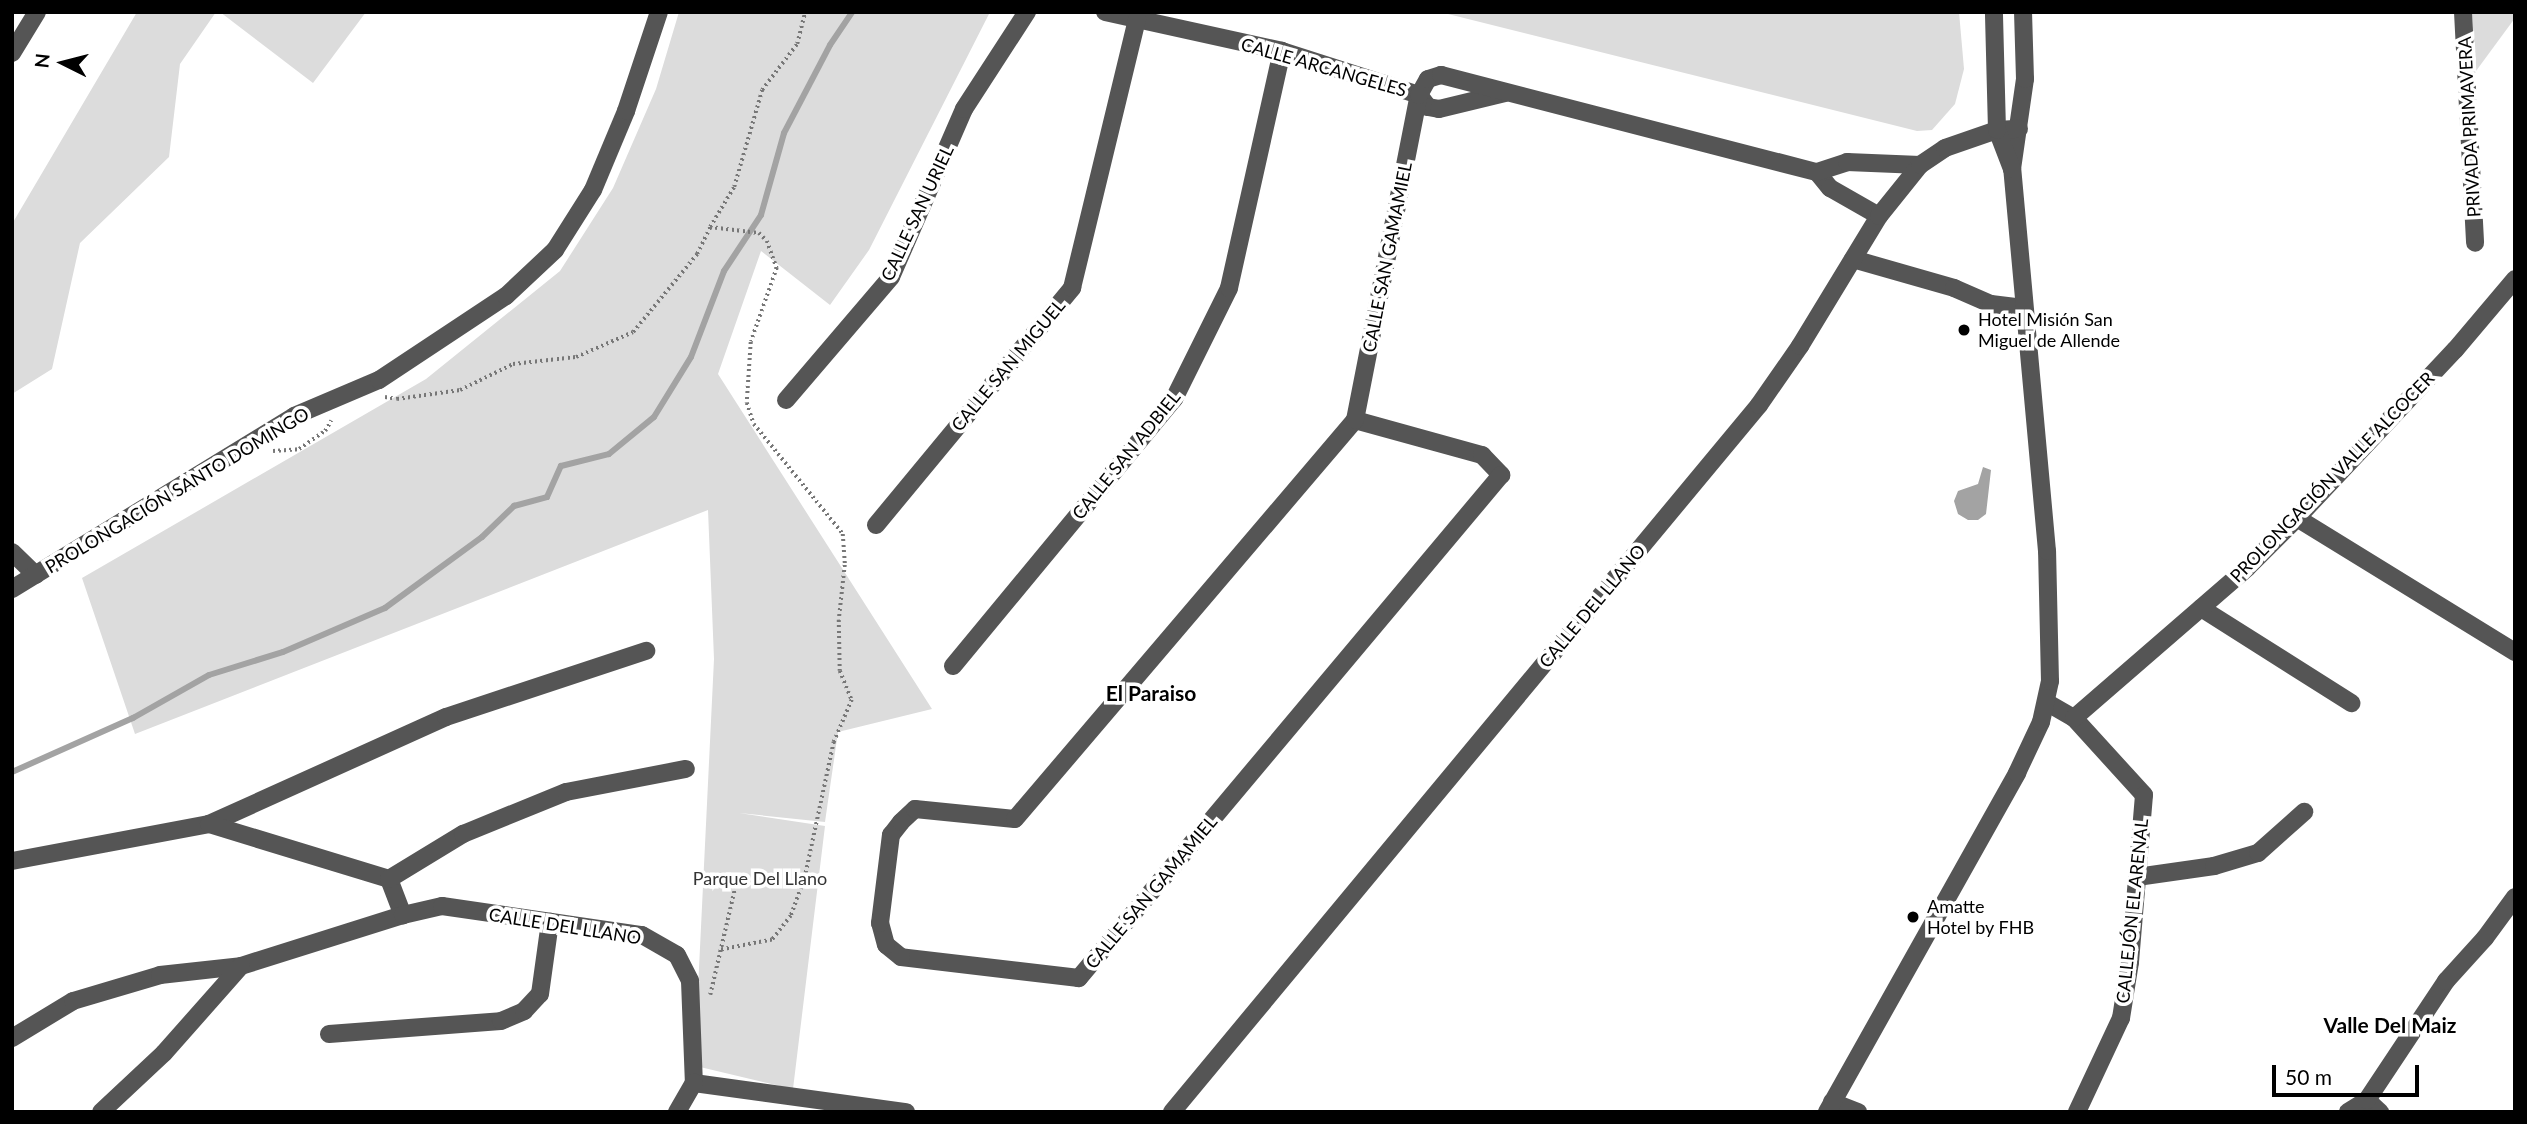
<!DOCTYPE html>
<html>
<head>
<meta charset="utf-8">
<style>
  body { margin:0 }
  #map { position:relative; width:2527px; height:1124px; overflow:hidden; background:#fff; font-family:Lato,sans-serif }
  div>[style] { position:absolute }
  .green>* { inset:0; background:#dcdcdc }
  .water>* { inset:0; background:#a3a3a3 }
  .stream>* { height:6px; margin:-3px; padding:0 3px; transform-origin:3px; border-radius:3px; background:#a3a3a3 }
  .path>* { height:3.5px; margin-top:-1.75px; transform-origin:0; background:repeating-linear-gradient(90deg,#777 0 2px,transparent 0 5.5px) }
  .minor>* { height:18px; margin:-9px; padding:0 9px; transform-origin:9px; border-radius:9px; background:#555 }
  .dots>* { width:19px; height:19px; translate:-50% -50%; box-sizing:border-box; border:4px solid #fff; border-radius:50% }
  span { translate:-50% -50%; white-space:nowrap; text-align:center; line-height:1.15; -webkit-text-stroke:7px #fff; paint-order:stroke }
  .street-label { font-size:18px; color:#000 }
  .poi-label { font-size:18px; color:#000 }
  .left { translate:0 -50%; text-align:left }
  .park-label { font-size:18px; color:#333 }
  .quarter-label { font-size:21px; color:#000; font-weight:700 }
  .frame { position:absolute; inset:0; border:14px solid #000; pointer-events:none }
  .north { position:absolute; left:28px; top:28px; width:70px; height:70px; -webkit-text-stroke:5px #fff; paint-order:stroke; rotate:276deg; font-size:19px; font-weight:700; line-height:28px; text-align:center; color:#000 }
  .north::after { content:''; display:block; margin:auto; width:24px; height:32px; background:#000; clip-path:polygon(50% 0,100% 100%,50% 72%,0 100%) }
  .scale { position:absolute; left:2272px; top:1065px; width:147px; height:32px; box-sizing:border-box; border:4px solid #000; border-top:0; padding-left:9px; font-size:21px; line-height:24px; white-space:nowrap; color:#000; -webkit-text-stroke:5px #fff; paint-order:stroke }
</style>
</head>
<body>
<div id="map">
  <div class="green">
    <i style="clip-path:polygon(137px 12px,216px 12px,180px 64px,169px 157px,80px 243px,52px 369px,12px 394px,12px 224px)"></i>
    <i style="clip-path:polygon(220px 12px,366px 12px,313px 83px)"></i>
    <i style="clip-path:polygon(679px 12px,990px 12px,869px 250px,830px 305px,761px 251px,718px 374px,932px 709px,838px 732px,825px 822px,739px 813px,825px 826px,793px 1089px,700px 1067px,698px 989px,714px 659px,708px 510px,135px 734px,82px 578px,426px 379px,560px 271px,613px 188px,656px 89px)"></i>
    <i style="clip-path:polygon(1440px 12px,1959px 12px,1964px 69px,1955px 104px,1932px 130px,1917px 131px)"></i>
    <i style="clip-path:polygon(2472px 12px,2515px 12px,2515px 18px,2476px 71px)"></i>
  </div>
  <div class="water">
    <i style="clip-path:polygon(1983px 467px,1991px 470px,1986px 514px,1978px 520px,1968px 520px,1958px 514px,1954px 501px,1958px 491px,1978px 484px)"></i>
  </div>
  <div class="stream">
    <i style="left:12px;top:772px;width:133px;rotate:-24.1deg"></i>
    <i style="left:133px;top:718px;width:87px;rotate:-29.5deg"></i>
    <i style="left:209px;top:675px;width:77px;rotate:-17.3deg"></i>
    <i style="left:283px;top:652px;width:111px;rotate:-23.3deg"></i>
    <i style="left:385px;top:608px;width:120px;rotate:-36.2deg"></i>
    <i style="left:482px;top:537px;width:45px;rotate:-44.1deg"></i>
    <i style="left:514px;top:506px;width:34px;rotate:-15deg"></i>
    <i style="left:547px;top:497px;width:34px;rotate:-66deg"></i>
    <i style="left:561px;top:466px;width:49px;rotate:-14deg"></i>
    <i style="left:609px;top:454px;width:58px;rotate:-39.4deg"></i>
    <i style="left:654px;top:417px;width:70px;rotate:-58.3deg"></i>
    <i style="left:691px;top:357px;width:92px;rotate:-69deg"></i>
    <i style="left:724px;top:271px;width:67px;rotate:-56.5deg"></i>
    <i style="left:761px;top:215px;width:85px;rotate:-74.3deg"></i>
    <i style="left:784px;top:133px;width:99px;rotate:-62.4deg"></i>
    <i style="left:830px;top:45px;width:40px;rotate:-56deg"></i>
  </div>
  <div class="path">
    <i style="left:710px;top:227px;width:47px;rotate:-59deg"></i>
    <i style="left:734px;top:187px;width:101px;rotate:-73.9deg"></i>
    <i style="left:762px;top:90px;width:58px;rotate:-52.7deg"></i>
    <i style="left:797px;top:44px;width:33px;rotate:-76deg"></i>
    <i style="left:385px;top:397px;width:12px;rotate:9deg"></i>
    <i style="left:397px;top:399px;width:64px;rotate:-8.1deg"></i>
    <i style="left:460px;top:390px;width:59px;rotate:-26.1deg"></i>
    <i style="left:513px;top:364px;width:63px;rotate:-6.3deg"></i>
    <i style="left:576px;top:357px;width:62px;rotate:-23.7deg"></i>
    <i style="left:633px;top:332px;width:101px;rotate:-50.6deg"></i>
    <i style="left:697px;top:254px;width:30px;rotate:-64deg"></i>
    <i style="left:710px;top:227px;width:49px;rotate:7deg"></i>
    <i style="left:759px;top:233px;width:11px;rotate:45deg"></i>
    <i style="left:767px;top:241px;width:29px;rotate:70deg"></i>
    <i style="left:777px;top:268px;width:78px;rotate:109.4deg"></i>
    <i style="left:751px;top:342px;width:61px;rotate:93.8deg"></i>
    <i style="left:747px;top:403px;width:22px;rotate:72deg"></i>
    <i style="left:754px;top:424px;width:141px;rotate:51deg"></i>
    <i style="left:843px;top:534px;width:31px;rotate:86deg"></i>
    <i style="left:845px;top:565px;width:55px;rotate:96.2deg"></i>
    <i style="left:839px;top:620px;width:51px;rotate:88.9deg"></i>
    <i style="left:840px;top:671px;width:31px;rotate:68deg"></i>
    <i style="left:852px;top:700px;width:46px;rotate:113.2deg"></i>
    <i style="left:834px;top:742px;width:138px;rotate:102.1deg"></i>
    <i style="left:805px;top:877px;width:41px;rotate:109.7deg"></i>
    <i style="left:791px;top:916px;width:31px;rotate:128deg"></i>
    <i style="left:772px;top:940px;width:52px;rotate:168.9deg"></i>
    <i style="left:273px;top:451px;width:26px;rotate:-4deg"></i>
    <i style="left:299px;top:449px;width:32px;rotate:-35deg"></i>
    <i style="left:325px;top:431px;width:12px;rotate:-59deg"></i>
    <i style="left:710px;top:995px;width:123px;rotate:-76.9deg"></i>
  </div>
  <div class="minor">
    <i style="left:1105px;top:12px;width:181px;rotate:12.4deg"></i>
    <i style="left:1282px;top:51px;width:144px;rotate:17.8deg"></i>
    <i style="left:1419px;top:95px;width:15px;rotate:53deg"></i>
    <i style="left:1428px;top:107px;width:11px;rotate:10deg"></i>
    <i style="left:1439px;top:109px;width:68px;rotate:-13.6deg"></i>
    <i style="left:2463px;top:12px;width:231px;rotate:87deg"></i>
    <i style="left:12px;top:53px;width:48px;rotate:-58.6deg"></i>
    <i style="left:2012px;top:169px;width:91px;rotate:-81.8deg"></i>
    <i style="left:2025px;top:79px;width:67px;rotate:-91.7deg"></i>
    <i style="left:1817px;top:172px;width:21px;rotate:51deg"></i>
    <i style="left:1830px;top:188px;width:56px;rotate:29.7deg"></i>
    <i style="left:1853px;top:259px;width:105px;rotate:16deg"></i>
    <i style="left:1954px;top:288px;width:40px;rotate:23.4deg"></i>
    <i style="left:1991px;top:304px;width:33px;rotate:7deg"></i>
    <i style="left:786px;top:400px;width:162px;rotate:-49.5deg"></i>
    <i style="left:891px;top:277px;width:183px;rotate:-66.5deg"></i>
    <i style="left:964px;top:109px;width:116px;rotate:-57deg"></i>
    <i style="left:1355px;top:420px;width:132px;rotate:15.4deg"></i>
    <i style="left:1482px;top:455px;width:28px;rotate:46deg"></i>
    <i style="left:1501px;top:475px;width:657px;rotate:130deg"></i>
    <i style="left:1079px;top:978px;width:179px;rotate:-173.3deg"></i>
    <i style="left:901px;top:957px;width:19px;rotate:-141deg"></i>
    <i style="left:886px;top:945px;width:23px;rotate:-105deg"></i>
    <i style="left:880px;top:923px;width:89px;rotate:-82.9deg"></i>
    <i style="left:891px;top:835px;width:16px;rotate:-52deg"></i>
    <i style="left:901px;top:822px;width:19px;rotate:-43deg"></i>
    <i style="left:915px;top:809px;width:100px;rotate:5.7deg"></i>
    <i style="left:1015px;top:819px;width:524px;rotate:-49.56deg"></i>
    <i style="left:1355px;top:420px;width:331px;rotate:-78.9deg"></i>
    <i style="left:1419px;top:95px;width:18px;rotate:-61deg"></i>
    <i style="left:1428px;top:79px;width:14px;rotate:-17deg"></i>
    <i style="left:1441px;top:75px;width:388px;rotate:14.5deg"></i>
    <i style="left:1817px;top:172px;width:32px;rotate:-18deg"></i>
    <i style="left:1847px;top:162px;width:73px;rotate:2.4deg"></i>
    <i style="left:2297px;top:518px;width:256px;rotate:31.6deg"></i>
    <i style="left:876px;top:525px;width:308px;rotate:-50.4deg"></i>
    <i style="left:1072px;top:288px;width:277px;rotate:-76.4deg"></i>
    <i style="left:12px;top:552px;width:33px;rotate:44deg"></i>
    <i style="left:12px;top:589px;width:331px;rotate:-31.5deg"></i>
    <i style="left:294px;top:416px;width:92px;rotate:-23deg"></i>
    <i style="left:379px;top:380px;width:152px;rotate:-33.5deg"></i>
    <i style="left:506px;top:296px;width:67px;rotate:-43.2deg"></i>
    <i style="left:555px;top:250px;width:71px;rotate:-57.7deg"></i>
    <i style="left:593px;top:190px;width:86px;rotate:-67.3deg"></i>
    <i style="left:626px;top:111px;width:104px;rotate:-71.6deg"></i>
    <i style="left:2201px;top:608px;width:178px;rotate:32.3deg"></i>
    <i style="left:953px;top:666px;width:347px;rotate:-50.4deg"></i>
    <i style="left:1174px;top:399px;width:124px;rotate:-63.6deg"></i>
    <i style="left:1229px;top:288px;width:243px;rotate:-77.4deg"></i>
    <i style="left:2046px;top:702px;width:32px;rotate:30deg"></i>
    <i style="left:2074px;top:718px;width:104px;rotate:47.7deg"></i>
    <i style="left:2144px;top:795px;width:168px;rotate:94.8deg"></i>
    <i style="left:2130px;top:962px;width:57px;rotate:99.1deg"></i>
    <i style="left:2121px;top:1018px;width:104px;rotate:115.1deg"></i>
    <i style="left:2074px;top:718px;width:229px;rotate:-40.9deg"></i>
    <i style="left:2247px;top:568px;width:71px;rotate:-45deg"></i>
    <i style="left:2297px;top:518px;width:231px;rotate:-46.8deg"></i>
    <i style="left:2455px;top:350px;width:93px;rotate:-49.8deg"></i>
    <i style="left:209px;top:824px;width:260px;rotate:-24.3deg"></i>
    <i style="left:446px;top:717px;width:211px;rotate:-18.3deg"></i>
    <i style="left:12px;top:861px;width:200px;rotate:-10.6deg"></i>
    <i style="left:209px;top:824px;width:188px;rotate:17deg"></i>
    <i style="left:389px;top:879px;width:39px;rotate:69deg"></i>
    <i style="left:2137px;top:877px;width:78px;rotate:-8.1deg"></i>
    <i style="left:2214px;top:866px;width:46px;rotate:-16.5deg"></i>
    <i style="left:2258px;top:853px;width:62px;rotate:-41.7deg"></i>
    <i style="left:389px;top:879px;width:87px;rotate:-31.3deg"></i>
    <i style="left:463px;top:834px;width:111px;rotate:-22.2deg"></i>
    <i style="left:566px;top:792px;width:122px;rotate:-10.9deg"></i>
    <i style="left:329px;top:1034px;width:172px;rotate:-4.3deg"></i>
    <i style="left:501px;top:1021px;width:25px;rotate:-23deg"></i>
    <i style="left:524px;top:1011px;width:23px;rotate:-47deg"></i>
    <i style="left:540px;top:994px;width:73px;rotate:-82.1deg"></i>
    <i style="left:12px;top:1038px;width:71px;rotate:-31.2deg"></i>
    <i style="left:73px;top:1001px;width:91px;rotate:-16.6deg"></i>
    <i style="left:160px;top:975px;width:81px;rotate:-6.3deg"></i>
    <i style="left:241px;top:966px;width:170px;rotate:-17.5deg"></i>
    <i style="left:403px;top:915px;width:40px;rotate:-13deg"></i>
    <i style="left:442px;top:906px;width:202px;rotate:8.3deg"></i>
    <i style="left:642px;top:935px;width:40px;rotate:29.7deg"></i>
    <i style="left:677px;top:955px;width:29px;rotate:63deg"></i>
    <i style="left:690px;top:981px;width:102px;rotate:87.8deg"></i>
    <i style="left:694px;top:1083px;width:214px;rotate:7.8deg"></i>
    <i style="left:2367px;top:1100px;width:18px;rotate:43deg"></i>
    <i style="left:1832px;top:1102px;width:28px;rotate:21deg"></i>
    <i style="left:101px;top:1112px;width:86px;rotate:-43.1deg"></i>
    <i style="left:164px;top:1053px;width:116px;rotate:-48.5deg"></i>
    <i style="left:677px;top:1112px;width:34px;rotate:-60deg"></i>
    <i style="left:1172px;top:1112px;width:919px;rotate:-50.3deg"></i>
    <i style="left:1759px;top:405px;width:72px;rotate:-55.2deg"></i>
    <i style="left:1800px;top:346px;width:152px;rotate:-58.7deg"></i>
    <i style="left:1879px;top:216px;width:65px;rotate:-51.2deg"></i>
    <i style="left:1920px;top:165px;width:30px;rotate:-34deg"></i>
    <i style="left:1945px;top:148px;width:55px;rotate:-19.1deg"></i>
    <i style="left:1997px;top:130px;width:22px;rotate:-3deg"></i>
    <i style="left:1827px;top:1112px;width:389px;rotate:-60.7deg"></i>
    <i style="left:2017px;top:773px;width:56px;rotate:-64.8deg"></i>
    <i style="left:2041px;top:722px;width:42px;rotate:-77.6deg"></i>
    <i style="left:2050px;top:681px;width:130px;rotate:-91.3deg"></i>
    <i style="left:2047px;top:551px;width:384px;rotate:-95.2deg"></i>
    <i style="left:2012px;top:169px;width:42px;rotate:-111deg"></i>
    <i style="left:1997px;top:130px;width:118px;rotate:-91.5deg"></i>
    <i style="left:2348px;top:1112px;width:22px;rotate:-32deg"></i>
    <i style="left:2367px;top:1100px;width:143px;rotate:-56.4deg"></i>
    <i style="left:2446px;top:981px;width:58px;rotate:-47.8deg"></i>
    <i style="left:2485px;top:938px;width:51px;rotate:-53.8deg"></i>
  </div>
  <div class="dots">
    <i style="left:1964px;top:330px;background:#000"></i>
    <i style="left:1913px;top:917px;background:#000"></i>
  </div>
  <div class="street-label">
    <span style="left:1324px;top:67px;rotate:16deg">CALLE ARCANGELES</span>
    <span style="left:2469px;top:127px;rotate:-93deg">PRIVADA PRIMAVERA</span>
    <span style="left:917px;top:213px;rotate:-65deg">CALLE SAN URIEL</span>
    <span style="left:1387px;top:257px;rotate:-79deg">CALLE SAN GAMAMIEL</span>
    <span style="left:1008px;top:365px;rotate:-50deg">CALLE SAN MIGUEL</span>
    <span style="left:1126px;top:455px;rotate:-51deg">CALLE SAN ADBIEL</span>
    <span style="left:2332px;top:477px;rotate:-46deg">PROLONGACIÓN VALLE ALCOCER</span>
    <span style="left:177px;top:490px;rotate:-31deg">PROLONGACIÓN SANTO DOMINGO</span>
    <span style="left:1592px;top:606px;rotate:-50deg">CALLE DEL LLANO</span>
    <span style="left:1151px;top:892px;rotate:-50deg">CALLE SAN GAMAMIEL</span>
    <span style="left:2132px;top:911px;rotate:-84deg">CALLEJÓN EL ARENAL</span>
    <span style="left:565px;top:926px;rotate:9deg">CALLE DEL LLANO</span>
  </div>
  <div class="poi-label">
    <span class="left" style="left:1978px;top:330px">Hotel Misión San<br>Miguel de Allende</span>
    <span class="left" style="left:1927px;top:917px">Amatte<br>Hotel by FHB</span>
  </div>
  <div class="park-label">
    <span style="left:760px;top:878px">Parque Del Llano</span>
  </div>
  <div class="quarter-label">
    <span style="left:1151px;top:693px">El Paraiso</span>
    <span style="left:2390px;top:1025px">Valle Del Maiz</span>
  </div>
  <div class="frame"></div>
  <div class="north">N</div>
  <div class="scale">50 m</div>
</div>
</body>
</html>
